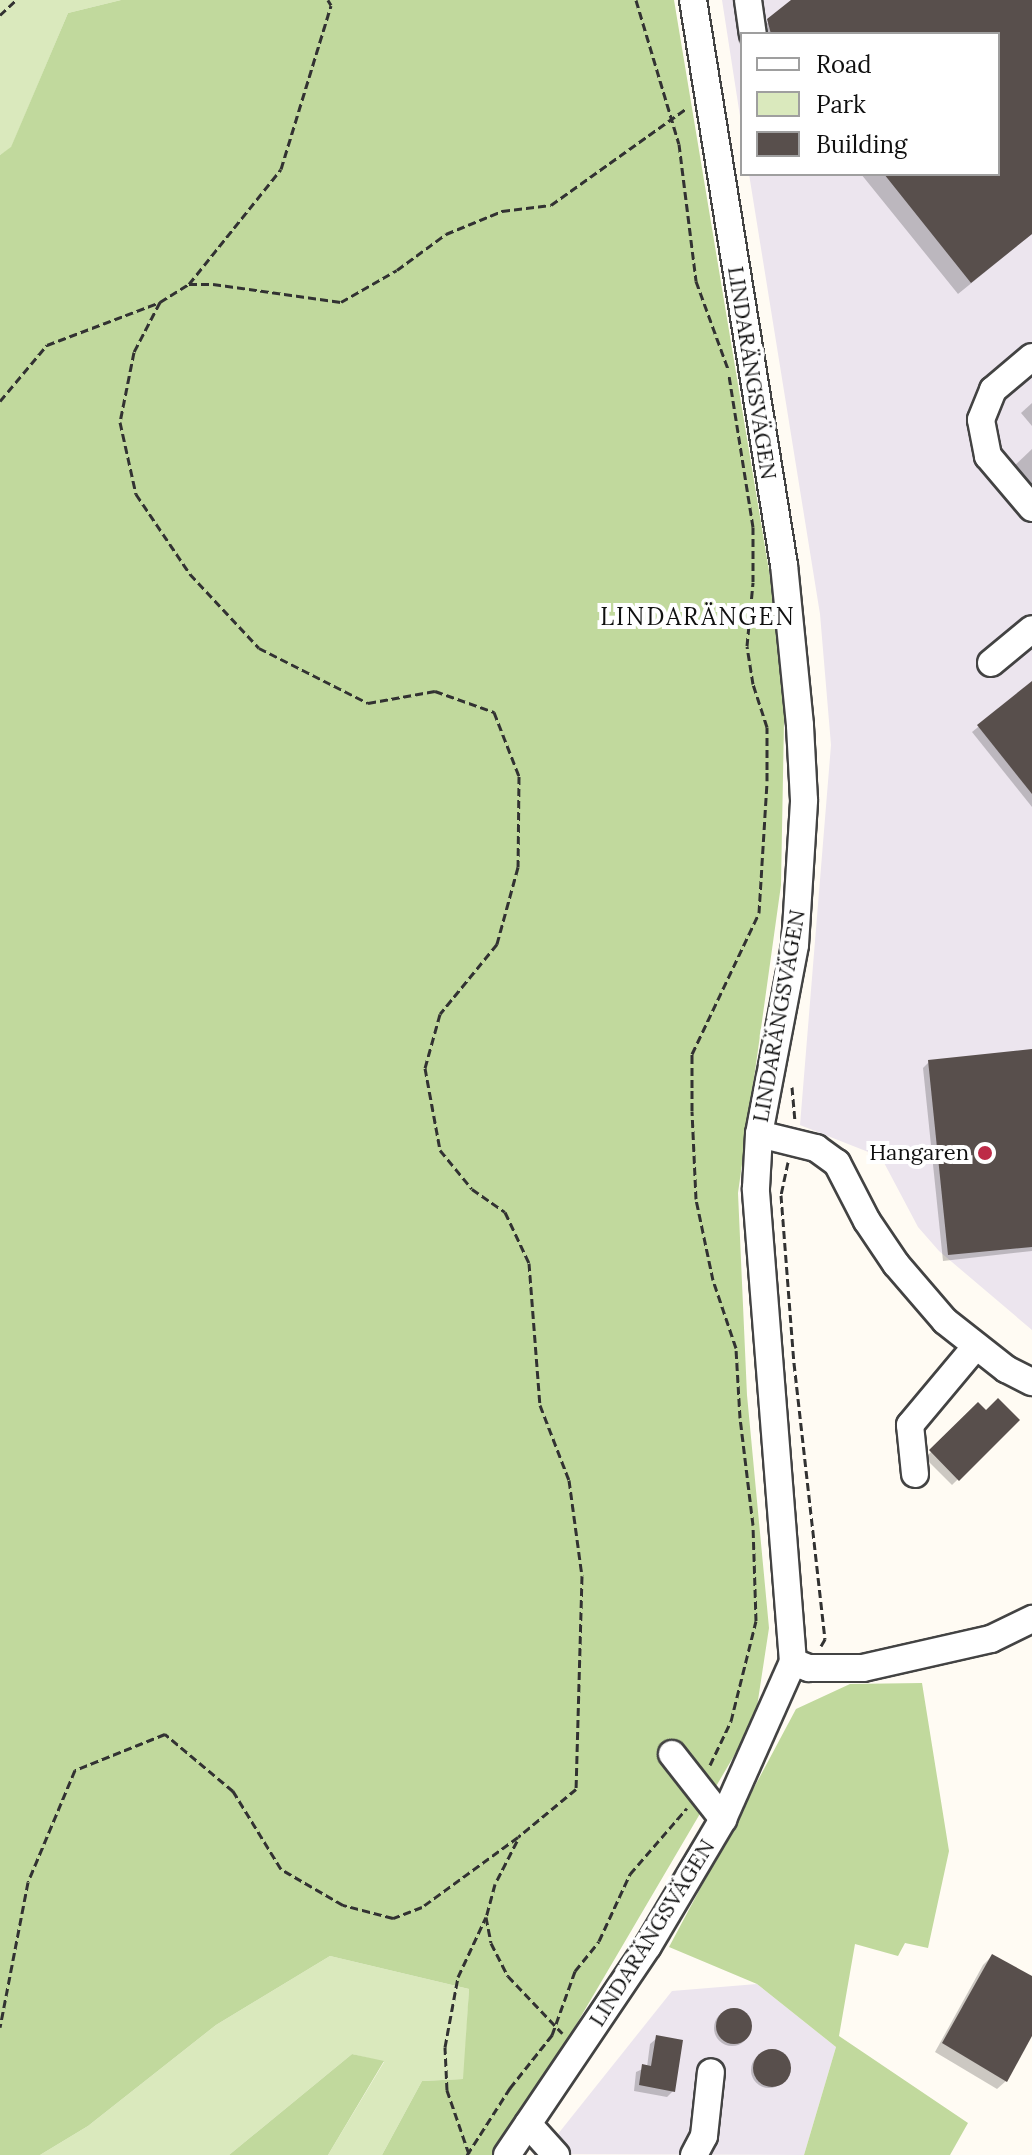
<!DOCTYPE html>
<html>
<head>
<meta charset="utf-8">
<style>
  body { margin:0 }
  #map { position:relative; width:1032px; height:2155px; overflow:hidden; background:#fffbf3; font-family:Lora,serif }
  div>[style] { position:absolute }
  .industrial>* { inset:0; background:#ece5ee }
  .green>* { inset:0; background:#dae9bd }
  .forest>* { inset:0; background:#c1d99d }
  .shadow>* { inset:0; background:#0003 }
  .round { border-radius:50% }
  .building>* { inset:0; background:#584f4c }
  .path>* { height:3px; margin-top:-1.5px; transform-origin:0; background:repeating-linear-gradient(90deg,#323232 0 8px,transparent 0 12px) }
  .roads { filter:drop-shadow(2px 0 #434343) drop-shadow(-2px 0 #434343) drop-shadow(0 2px #434343) drop-shadow(0 -2px #434343) }
  .minor>* { height:26px; margin:-13px; padding:0 13px; transform-origin:13px; border-radius:13px; background:#fff }
  .dots>* { width:22px; height:22px; translate:-50% -50%; box-sizing:border-box; border:4px solid #fff; border-radius:50% }
  span { translate:-50% -50%; white-space:nowrap; text-align:center; line-height:1.15; -webkit-text-stroke:8px #fff; paint-order:stroke }
  .street-label { font-size:22px; color:#101010 }
  .poi-label { font-size:22px; color:#101010 }
  .right { translate:-100% -50%; text-align:right }
  .neighbourhood-label { font-size:24px; color:#101010; letter-spacing:2px }
  .legend { position:absolute; left:740px; top:32px; width:260px; height:144px; box-sizing:border-box; background:#fff; border:2px solid #9f9f9f; margin:0; padding:10px 14px; list-style:none; font-size:24px; color:#101010 }
  .legend li { display:flex; align-items:center; gap:16px; height:40px }
  .legend b { width:40px; border:2px solid #9f9f9f }
</style>
</head>
<body>
<div id="map">
  <div class="industrial">
    <i style="clip-path:polygon(722px 0,1032px 0,1032px 1330px,939px 1251px,918px 1227px,881px 1157px,800px 1125px,831px 745px,820px 614px,749px 174px,998px 174px,998px 34px,742px 34px,742px 129px)"></i>
    <i style="clip-path:polygon(757px 1984px,836px 2047px,804px 2155px,542px 2154px,672px 1991px)"></i>
  </div>
  <div class="green">
    <i style="clip-path:polygon(0 0,121px 0,68px 13px,11px 148px,0 155px)"></i>
    <i style="clip-path:polygon(330px 1956px,469px 1989px,464px 2079px,422px 2081px,382px 2155px,328px 2155px,384px 2062px,352px 2054px,229px 2155px,40px 2155px,88px 2126px,216px 2025px)"></i>
  </div>
  <div class="forest">
    <i style="clip-path:polygon(121px 0,674px 0,785px 667px,781px 885px,738px 1193px,747px 1395px,769px 1628px,755px 1720px,536px 2093px,493px 2155px,382px 2155px,422px 2081px,463px 2079px,469px 1989px,330px 1956px,216px 2025px,88px 2126px,40px 2155px,0 2155px,0 155px,11px 147px,68px 13px)"></i>
    <i style="clip-path:polygon(922px 1683px,949px 1851px,928px 1948px,905px 1943px,898px 1956px,855px 1944px,839px 2036px,968px 2123px,950px 2155px,804px 2155px,836px 2047px,757px 1984px,669px 1947px,796px 1709px,850px 1684px)"></i>
    <i style="clip-path:polygon(352px 2054px,384px 2061px,328px 2155px,229px 2155px)"></i>
  </div>
  <div class="shadow">
    <i style="clip-path:polygon(794px 0,1032px 0,1032px 234px,958px 294px,861px 174px,998px 174px,998px 34px,755px 34px)"></i>
    <i style="clip-path:polygon(1032px 403px,1032px 426px,1021px 413px)"></i>
    <i style="clip-path:polygon(1032px 449px,1032px 493px,1013px 467px)"></i>
    <i style="clip-path:polygon(1032px 683px,1032px 807px,972px 732px)"></i>
    <i style="clip-path:polygon(1032px 1051px,1032px 1251px,943px 1261px,923px 1068px,929px 1062px)"></i>
    <i style="clip-path:polygon(978px 1405px,986px 1413px,1018px 1420px,952px 1485px,925px 1458px)"></i>
    <i style="clip-path:polygon(992px 1956px,1032px 1978px,1032px 2031px,1006px 2081px,997px 2089px,935px 2052px,983px 1965px)"></i>
    <i class="round" style="left:714px;top:2010px;width:36px;height:36px"></i>
    <i style="clip-path:polygon(657px 2038px,673px 2091px,667px 2097px,634px 2091px,636px 2072px,647px 2067px,650px 2044px)"></i>
    <i class="round" style="left:751px;top:2052px;width:36px;height:36px"></i>
  </div>
  <div class="building">
    <i style="clip-path:polygon(791px 0,1032px 0,1032px 234px,971px 283px,884px 174px,998px 174px,998px 34px,771px 34px,767px 19px)"></i>
    <i style="clip-path:polygon(1032px 681px,1032px 794px,977px 725px)"></i>
    <i style="clip-path:polygon(1032px 1049px,1032px 1247px,948px 1255px,928px 1060px)"></i>
    <i style="clip-path:polygon(998px 1398px,1020px 1420px,959px 1481px,929px 1450px,978px 1402px,986px 1410px)"></i>
    <i style="clip-path:polygon(992px 1954px,1032px 1976px,1032px 2036px,1007px 2082px,942px 2043px)"></i>
    <i class="round" style="left:716px;top:2008px;width:36px;height:36px"></i>
    <i style="clip-path:polygon(656px 2035px,683px 2040px,675px 2092px,639px 2085px,642px 2064px,651px 2066px)"></i>
    <i class="round" style="left:753px;top:2049px;width:38px;height:38px"></i>
  </div>
  <div class="path">
    <i style="left:636px;top:0;width:150px;rotate:73.4deg"></i>
    <i style="left:679px;top:144px;width:138px;rotate:82.9deg"></i>
    <i style="left:696px;top:281px;width:94px;rotate:70deg"></i>
    <i style="left:0;top:15px;width:22px;rotate:-43deg"></i>
    <i style="left:189px;top:284px;width:24px"></i>
    <i style="left:213px;top:284px;width:129px;rotate:8deg"></i>
    <i style="left:341px;top:302px;width:64px;rotate:-29.7deg"></i>
    <i style="left:397px;top:270px;width:61px;rotate:-36.3deg"></i>
    <i style="left:446px;top:234px;width:61px;rotate:-22.3deg"></i>
    <i style="left:502px;top:211px;width:49px;rotate:-7deg"></i>
    <i style="left:551px;top:205px;width:167px;rotate:-35.5deg"></i>
    <i style="left:160px;top:302px;width:34px;rotate:-32deg"></i>
    <i style="left:189px;top:284px;width:147px;rotate:-51.3deg"></i>
    <i style="left:281px;top:169px;width:171px;rotate:-73deg"></i>
    <i style="left:331px;top:5px;width:6px;rotate:-121deg"></i>
    <i style="left:0;top:401px;width:73px;rotate:-50deg"></i>
    <i style="left:47px;top:345px;width:121px;rotate:-20.8deg"></i>
    <i style="left:160px;top:302px;width:56px;rotate:117.5deg"></i>
    <i style="left:134px;top:352px;width:71px;rotate:101.3deg"></i>
    <i style="left:120px;top:422px;width:74px;rotate:77.5deg"></i>
    <i style="left:136px;top:494px;width:97px;rotate:56deg"></i>
    <i style="left:190px;top:574px;width:101px;rotate:47deg"></i>
    <i style="left:259px;top:648px;width:122px;rotate:26.8deg"></i>
    <i style="left:368px;top:703px;width:68px;rotate:-10.2deg"></i>
    <i style="left:435px;top:691px;width:63px;rotate:19.6deg"></i>
    <i style="left:494px;top:712px;width:69px;rotate:68.7deg"></i>
    <i style="left:519px;top:776px;width:91px;rotate:90.6deg"></i>
    <i style="left:518px;top:867px;width:80px;rotate:105.3deg"></i>
    <i style="left:497px;top:944px;width:90px;rotate:129.2deg"></i>
    <i style="left:440px;top:1014px;width:56px;rotate:105.5deg"></i>
    <i style="left:425px;top:1068px;width:83px;rotate:79.6deg"></i>
    <i style="left:440px;top:1150px;width:50px;rotate:50.6deg"></i>
    <i style="left:472px;top:1189px;width:40px;rotate:34.9deg"></i>
    <i style="left:505px;top:1212px;width:56px;rotate:64.8deg"></i>
    <i style="left:529px;top:1263px;width:142px;rotate:85.6deg"></i>
    <i style="left:540px;top:1405px;width:80px;rotate:68.9deg"></i>
    <i style="left:569px;top:1480px;width:97px;rotate:82.3deg"></i>
    <i style="left:582px;top:1576px;width:213px;rotate:91.6deg"></i>
    <i style="left:576px;top:1789px;width:75px;rotate:140.4deg"></i>
    <i style="left:518px;top:1837px;width:119px;rotate:143.9deg"></i>
    <i style="left:422px;top:1907px;width:31px;rotate:159deg"></i>
    <i style="left:393px;top:1918px;width:52px;rotate:-165.4deg"></i>
    <i style="left:343px;top:1905px;width:72px;rotate:-149.9deg"></i>
    <i style="left:281px;top:1869px;width:92px;rotate:-121.6deg"></i>
    <i style="left:233px;top:1791px;width:89px;rotate:-140deg"></i>
    <i style="left:165px;top:1734px;width:97px;rotate:158.2deg"></i>
    <i style="left:75px;top:1770px;width:121px;rotate:112.8deg"></i>
    <i style="left:28px;top:1882px;width:148px;rotate:100.9deg"></i>
    <i style="left:792px;top:1087px;width:32px;rotate:85deg"></i>
    <i style="left:788px;top:1162px;width:34px;rotate:102deg"></i>
    <i style="left:781px;top:1195px;width:169px;rotate:85.6deg"></i>
    <i style="left:794px;top:1363px;width:278px;rotate:83.6deg"></i>
    <i style="left:825px;top:1639px;width:8px;rotate:120deg"></i>
    <i style="left:710px;top:1765px;width:49px;rotate:-64.5deg"></i>
    <i style="left:731px;top:1721px;width:103px;rotate:-76deg"></i>
    <i style="left:756px;top:1621px;width:96px;rotate:-91.8deg"></i>
    <i style="left:753px;top:1525px;width:108px;rotate:-96.9deg"></i>
    <i style="left:740px;top:1418px;width:70px;rotate:-93.3deg"></i>
    <i style="left:736px;top:1348px;width:72px;rotate:-108.7deg"></i>
    <i style="left:713px;top:1280px;width:83px;rotate:-101.9deg"></i>
    <i style="left:696px;top:1199px;width:88px;rotate:-92.6deg"></i>
    <i style="left:692px;top:1111px;width:57px;rotate:-90deg"></i>
    <i style="left:692px;top:1054px;width:156px;rotate:-64.6deg"></i>
    <i style="left:759px;top:913px;width:132px;rotate:-86.5deg"></i>
    <i style="left:767px;top:781px;width:54px;rotate:-90deg"></i>
    <i style="left:767px;top:727px;width:45px;rotate:-108deg"></i>
    <i style="left:753px;top:684px;width:38px;rotate:-99deg"></i>
    <i style="left:747px;top:646px;width:64px;rotate:-84.6deg"></i>
    <i style="left:753px;top:582px;width:55px;rotate:-90deg"></i>
    <i style="left:753px;top:527px;width:153px;rotate:-99deg"></i>
    <i style="left:517px;top:1841px;width:48px;rotate:117.1deg"></i>
    <i style="left:495px;top:1884px;width:34px;rotate:105deg"></i>
    <i style="left:486px;top:1917px;width:26px;rotate:79deg"></i>
    <i style="left:491px;top:1943px;width:37px;rotate:63deg"></i>
    <i style="left:508px;top:1976px;width:79px;rotate:46.5deg"></i>
    <i style="left:469px;top:2154px;width:68px;rotate:-109deg"></i>
    <i style="left:447px;top:2090px;width:43px;rotate:-92.7deg"></i>
    <i style="left:445px;top:2047px;width:71px;rotate:-79.5deg"></i>
    <i style="left:458px;top:1977px;width:66px;rotate:-65deg"></i>
    <i style="left:467px;top:2155px;width:80px;rotate:-57.3deg"></i>
    <i style="left:510px;top:2088px;width:68px;rotate:-51.6deg"></i>
    <i style="left:552px;top:2035px;width:68px;rotate:-70.2deg"></i>
    <i style="left:575px;top:1971px;width:38px;rotate:-51deg"></i>
    <i style="left:599px;top:1941px;width:74px;rotate:-65.2deg"></i>
    <i style="left:630px;top:1874px;width:87px;rotate:-49.2deg"></i>
  </div>
  <div class="roads">
    <div class="minor">
      <i style="left:748px;top:0;width:34px;rotate:82deg"></i>
      <i style="left:1032px;top:357px;width:51px;rotate:139.8deg"></i>
      <i style="left:993px;top:390px;width:32px;rotate:112deg"></i>
      <i style="left:981px;top:420px;width:37px;rotate:79deg"></i>
      <i style="left:988px;top:456px;width:68px;rotate:49.8deg"></i>
      <i style="left:991px;top:663px;width:53px;rotate:-39.7deg"></i>
      <i style="left:759px;top:1134px;width:59px;rotate:13.8deg"></i>
      <i style="left:816px;top:1148px;width:26px;rotate:36deg"></i>
      <i style="left:837px;top:1163px;width:65px;rotate:62.7deg"></i>
      <i style="left:867px;top:1221px;width:52px;rotate:56deg"></i>
      <i style="left:896px;top:1264px;width:75px;rotate:49.3deg"></i>
      <i style="left:945px;top:1321px;width:78px;rotate:38.2deg"></i>
      <i style="left:1006px;top:1369px;width:29px;rotate:27deg"></i>
      <i style="left:915px;top:1474px;width:49px;rotate:-95.8deg"></i>
      <i style="left:910px;top:1425px;width:103px;rotate:-50.1deg"></i>
      <i style="left:793px;top:1662px;width:17px;rotate:21deg"></i>
      <i style="left:809px;top:1668px;width:54px"></i>
      <i style="left:863px;top:1668px;width:131px;rotate:-12.8deg"></i>
      <i style="left:991px;top:1639px;width:46px;rotate:-26deg"></i>
      <i style="left:672px;top:1754px;width:83px;rotate:51.9deg"></i>
      <i style="left:528px;top:2124px;width:42px;rotate:47.9deg"></i>
      <i style="left:507px;top:2155px;width:252px;rotate:-56deg"></i>
      <i style="left:648px;top:1946px;width:147px;rotate:-59.4deg"></i>
      <i style="left:723px;top:1819px;width:172px;rotate:-66deg"></i>
      <i style="left:793px;top:1662px;width:475px;rotate:-94.5deg"></i>
      <i style="left:756px;top:1188px;width:54px;rotate:-86.8deg"></i>
      <i style="left:759px;top:1134px;width:192px;rotate:-79.2deg"></i>
      <i style="left:795px;top:945px;width:145px;rotate:-86.4deg"></i>
      <i style="left:804px;top:800px;width:75px;rotate:-93.1deg"></i>
      <i style="left:800px;top:725px;width:161px;rotate:-95.7deg"></i>
      <i style="left:784px;top:565px;width:572px;rotate:-99.15deg"></i>
      <i style="left:694px;top:2155px;width:21px;rotate:-62deg"></i>
      <i style="left:704px;top:2136px;width:64px;rotate:-83.8deg"></i>
    </div>
  </div>
  <div class="dots">
    <i style="left:985px;top:1153px;background:#bd2b47"></i>
  </div>
  <div class="street-label">
    <span style="left:752px;top:373px;rotate:81deg">LINDARÄNGSVÄGEN</span>
    <span style="left:779px;top:1016px;rotate:-80deg">LINDARÄNGSVÄGEN</span>
    <span style="left:652px;top:1933px;rotate:-58deg">LINDARÄNGSVÄGEN</span>
  </div>
  <div class="poi-label">
    <span class="right" style="left:969px;top:1153px">Hangaren</span>
  </div>
  <div class="neighbourhood-label">
    <span style="left:698px;top:617px">LINDARÄNGEN</span>
  </div>
  <ul class="legend">
  <li><b style="height:10px;background:#fff"></b>Road</li>
  <li><b style="height:22px;background:#dae9bd"></b>Park</li>
  <li><b style="height:22px;background:#584f4c"></b>Building</li>
  </ul>
</div>
</body>
</html>
